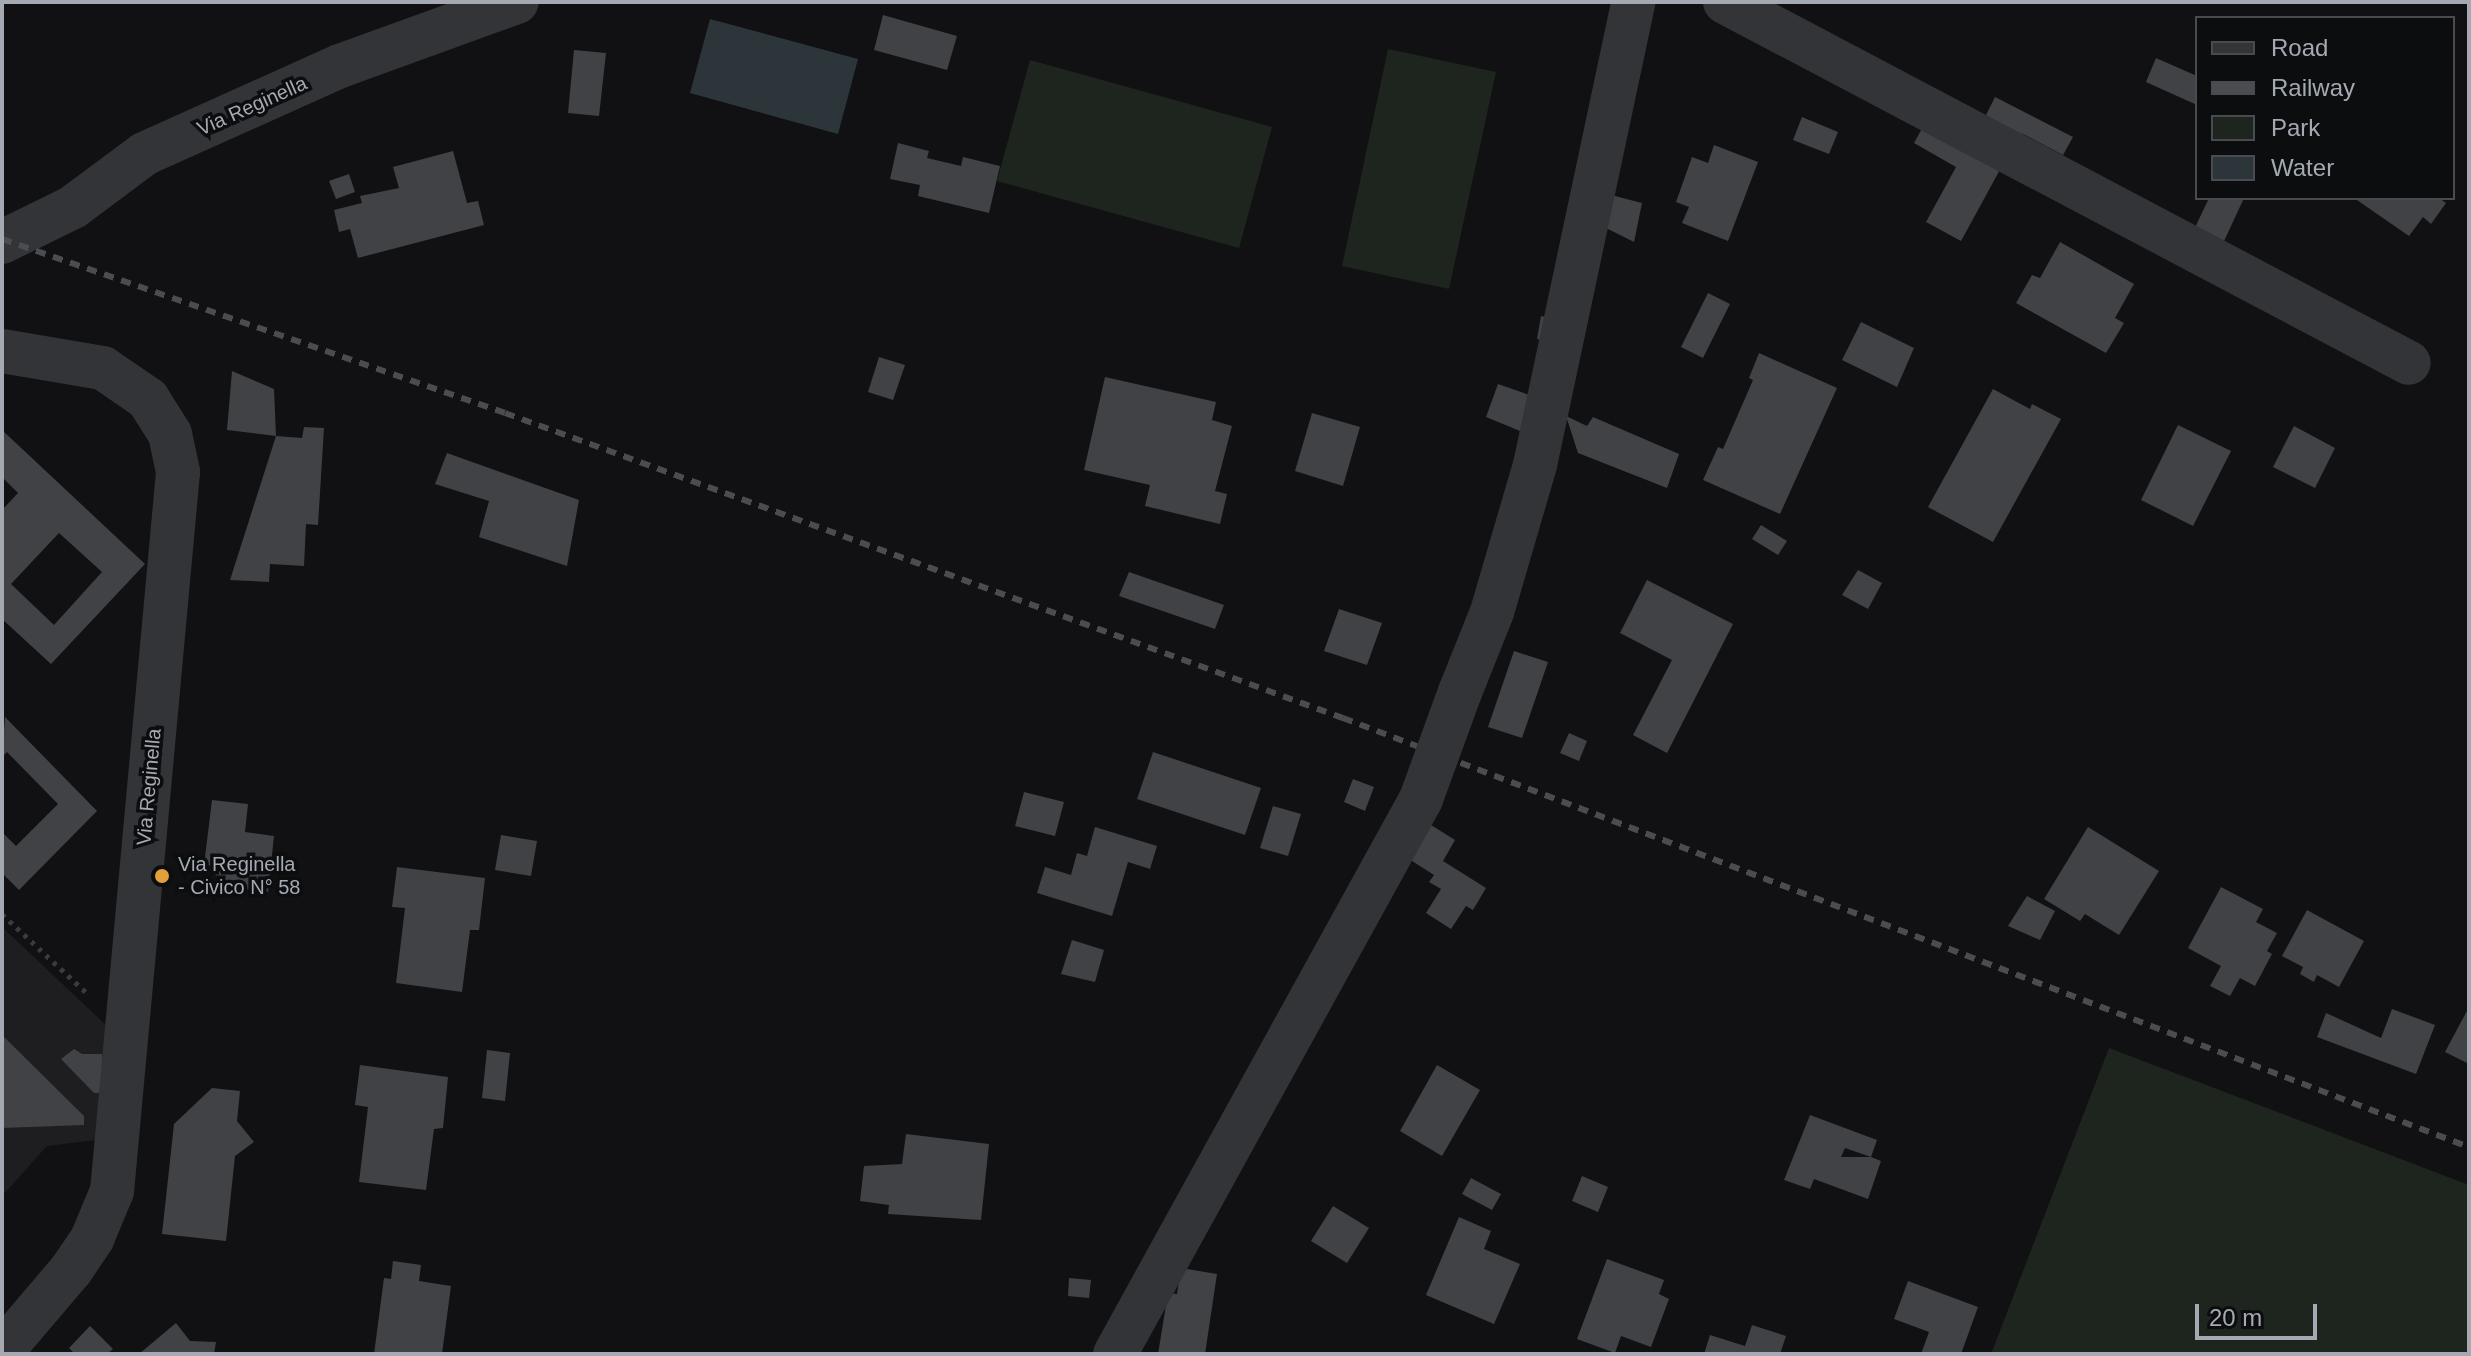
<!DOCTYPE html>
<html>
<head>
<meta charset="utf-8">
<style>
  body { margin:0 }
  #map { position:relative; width:2471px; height:1356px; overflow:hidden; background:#111113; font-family:Helvetica,sans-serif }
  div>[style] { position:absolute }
  .built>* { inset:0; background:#1e1e20 }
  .green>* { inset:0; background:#1e251e }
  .water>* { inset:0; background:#2c353a }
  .building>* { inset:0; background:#404246 }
  .path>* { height:5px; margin-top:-2.5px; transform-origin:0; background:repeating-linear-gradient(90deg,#393b3e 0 4px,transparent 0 10px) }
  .minor>* { height:44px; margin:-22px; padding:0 22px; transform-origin:22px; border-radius:22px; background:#333437 }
  .rail>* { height:6px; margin-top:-3px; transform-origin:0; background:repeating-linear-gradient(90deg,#4a4c50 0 10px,transparent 0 18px) }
  .minor-bridge>* { height:44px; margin:-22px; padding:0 22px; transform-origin:22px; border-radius:22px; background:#333437 }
  .dots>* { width:22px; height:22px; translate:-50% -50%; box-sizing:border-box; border:4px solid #0c0d0e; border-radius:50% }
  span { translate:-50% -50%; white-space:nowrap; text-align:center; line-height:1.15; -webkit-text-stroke:7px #0c0d0e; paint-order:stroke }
  .street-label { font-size:20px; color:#a4a9b2 }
  .poi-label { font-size:20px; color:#a4a9b2 }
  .left { translate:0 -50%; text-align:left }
  .frame { position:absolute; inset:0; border:4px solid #a4a9b2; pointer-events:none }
  .legend { position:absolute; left:2195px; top:16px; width:260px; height:184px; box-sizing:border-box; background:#0c0d0e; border:2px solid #494b50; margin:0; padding:10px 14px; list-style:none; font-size:24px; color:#a4a9b2 }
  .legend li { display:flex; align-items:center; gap:16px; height:40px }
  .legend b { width:40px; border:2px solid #494b50 }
  .scale { position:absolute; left:2195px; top:1304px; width:122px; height:36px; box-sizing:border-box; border:4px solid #a4a9b2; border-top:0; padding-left:10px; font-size:24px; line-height:28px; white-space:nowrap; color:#a4a9b2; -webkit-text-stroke:6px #0c0d0e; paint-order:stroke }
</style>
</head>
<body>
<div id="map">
  <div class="built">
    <i style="clip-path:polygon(2px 927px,107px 1026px,96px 1140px,47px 1146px,2px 1196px)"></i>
  </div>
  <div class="green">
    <i style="clip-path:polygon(1388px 49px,1496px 72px,1449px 289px,1342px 266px)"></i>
    <i style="clip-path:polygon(1030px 60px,1272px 127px,1239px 248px,997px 181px)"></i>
    <i style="clip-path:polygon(2109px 1048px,2469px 1185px,2469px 1354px,1991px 1354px)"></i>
  </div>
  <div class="water">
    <i style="clip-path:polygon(710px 19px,858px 59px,838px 134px,690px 93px)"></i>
  </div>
  <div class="building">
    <i style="clip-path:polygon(883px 15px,957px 36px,947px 70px,874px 50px)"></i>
    <i style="clip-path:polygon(574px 50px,606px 53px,599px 116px,568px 113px)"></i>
    <i style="clip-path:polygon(2156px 58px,2197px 76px,2197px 105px,2146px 82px)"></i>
    <i style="clip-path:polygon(1995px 97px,2073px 137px,2063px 155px,2023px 134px,2019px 143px,1982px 123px)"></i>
    <i style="clip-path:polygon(1802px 117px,1838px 132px,1829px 154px,1793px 140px)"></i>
    <i style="clip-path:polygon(1925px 123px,2002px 166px,1961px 241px,1926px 222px,1956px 167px,1914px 143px)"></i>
    <i style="clip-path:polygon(898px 143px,929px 151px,927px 158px,961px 166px,963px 157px,1000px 166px,989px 213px,918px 196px,920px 185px,890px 179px)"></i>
    <i style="clip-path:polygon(1714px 145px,1758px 162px,1728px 241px,1682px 223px,1689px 207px,1676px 202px,1692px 157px,1708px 163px)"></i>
    <i style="clip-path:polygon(453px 151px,467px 203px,478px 201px,484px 225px,358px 258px,350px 229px,339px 232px,334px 210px,362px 203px,360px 196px,399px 188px,393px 167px)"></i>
    <i style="clip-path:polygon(349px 174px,355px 192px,336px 199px,329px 181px)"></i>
    <i style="clip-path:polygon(1611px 195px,1642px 203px,1634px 242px,1604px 227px)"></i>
    <i style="clip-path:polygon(2209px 198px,2244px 198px,2219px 252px,2191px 236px)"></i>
    <i style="clip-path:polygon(2354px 198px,2439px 198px,2446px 203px,2431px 224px,2423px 217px,2409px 236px)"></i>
    <i style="clip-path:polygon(2060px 242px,2134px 284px,2115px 318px,2124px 323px,2106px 353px,2016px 303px,2032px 275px,2040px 278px)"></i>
    <i style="clip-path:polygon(1708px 293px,1730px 304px,1703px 358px,1681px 347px)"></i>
    <i style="clip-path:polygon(1541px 316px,1558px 320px,1554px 342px,1537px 339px)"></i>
    <i style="clip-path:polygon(1861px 322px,1914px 348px,1897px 387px,1842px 360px)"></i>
    <i style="clip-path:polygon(1759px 353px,1837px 388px,1780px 514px,1703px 480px,1718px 447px,1723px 449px,1753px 380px,1749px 378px)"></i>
    <i style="clip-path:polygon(879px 357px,905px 365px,893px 400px,868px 392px)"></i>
    <i style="clip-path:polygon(232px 371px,274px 389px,276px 436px,227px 430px)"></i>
    <i style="clip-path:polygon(1105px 377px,1216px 402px,1212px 420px,1232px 426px,1215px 491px,1227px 494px,1220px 524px,1145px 506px,1150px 485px,1084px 470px)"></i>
    <i style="clip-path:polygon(1498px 384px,1535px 397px,1520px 431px,1486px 417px)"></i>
    <i style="clip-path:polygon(1993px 389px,2030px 409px,2032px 404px,2061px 419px,1993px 542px,1928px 507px)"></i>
    <i style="clip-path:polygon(1312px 413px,1360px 427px,1343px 486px,1295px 471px)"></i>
    <i style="clip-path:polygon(1566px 416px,1587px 426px,1593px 417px,1679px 454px,1667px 488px,1578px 453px)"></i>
    <i style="clip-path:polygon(2178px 425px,2231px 451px,2193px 526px,2141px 500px)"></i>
    <i style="clip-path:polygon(2294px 426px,2335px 448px,2315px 488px,2273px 467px)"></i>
    <i style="clip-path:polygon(304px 427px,324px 428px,318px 525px,306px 524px,304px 566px,270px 564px,269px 582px,230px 580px,276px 436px,302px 438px)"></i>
    <i style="clip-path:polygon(evenodd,2px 430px,145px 564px,51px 664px,2px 619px,2px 510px,18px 493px,2px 477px,2px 430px,59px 533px,102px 572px,54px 625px,11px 584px,59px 533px)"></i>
    <i style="clip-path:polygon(447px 453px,579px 500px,567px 566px,479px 537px,489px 501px,435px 484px)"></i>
    <i style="clip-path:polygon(1761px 525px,1787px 541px,1778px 555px,1752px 539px)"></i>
    <i style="clip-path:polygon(1858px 570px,1882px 583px,1868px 609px,1842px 595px)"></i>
    <i style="clip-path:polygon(1129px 572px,1224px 605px,1215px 629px,1119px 596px)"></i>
    <i style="clip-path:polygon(1647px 580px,1733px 624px,1667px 753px,1633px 735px,1672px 660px,1620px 633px)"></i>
    <i style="clip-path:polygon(1339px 609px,1382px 623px,1367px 665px,1324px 651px)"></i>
    <i style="clip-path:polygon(1514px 651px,1548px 662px,1522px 738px,1488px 727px)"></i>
    <i style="clip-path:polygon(5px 717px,97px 811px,19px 890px,2px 873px,2px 832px,16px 846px,58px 804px,7px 752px,2px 757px)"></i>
    <i style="clip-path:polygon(1569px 733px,1587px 741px,1579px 761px,1560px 753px)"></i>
    <i style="clip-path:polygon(1153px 752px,1261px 788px,1245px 835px,1137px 799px)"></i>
    <i style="clip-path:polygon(1353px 779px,1374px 787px,1365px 811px,1344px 802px)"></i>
    <i style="clip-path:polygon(1024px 792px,1064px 802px,1055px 836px,1015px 826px)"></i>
    <i style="clip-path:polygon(212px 800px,248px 804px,245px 832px,274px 836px,268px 892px,237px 888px,238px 880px,223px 881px,211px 871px,205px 857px)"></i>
    <i style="clip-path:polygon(1273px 806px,1301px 814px,1288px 856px,1260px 848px)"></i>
    <i style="clip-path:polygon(1431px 825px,1455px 840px,1443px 861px,1486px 888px,1473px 910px,1466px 906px,1451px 929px,1426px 913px,1441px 889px,1429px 882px,1434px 875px,1409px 859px)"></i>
    <i style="clip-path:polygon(1095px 827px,1157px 846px,1150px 869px,1128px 862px,1112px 916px,1037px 893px,1045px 867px,1071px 875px,1077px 853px,1087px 856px)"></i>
    <i style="clip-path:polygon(2088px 827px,2159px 871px,2119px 935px,2085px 914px,2080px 921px,2044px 899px)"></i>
    <i style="clip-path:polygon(501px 835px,537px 841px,531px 876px,495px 870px)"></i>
    <i style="clip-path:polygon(397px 867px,485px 878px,479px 930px,470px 930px,462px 992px,396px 983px,405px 908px,392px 907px)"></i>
    <i style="clip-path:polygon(2221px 887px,2263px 909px,2256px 922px,2277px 933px,2267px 951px,2272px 954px,2255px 986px,2240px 978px,2230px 996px,2210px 986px,2221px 966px,2188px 948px)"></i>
    <i style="clip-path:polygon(2027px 896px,2055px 911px,2040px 940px,2008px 926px)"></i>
    <i style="clip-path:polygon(2307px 910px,2364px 941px,2339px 987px,2317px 975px,2314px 982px,2300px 974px,2303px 967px,2282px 956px)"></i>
    <i style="clip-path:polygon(1072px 940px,1104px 950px,1095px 982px,1061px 974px)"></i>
    <i style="clip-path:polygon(2469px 1007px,2469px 1064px,2445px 1052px)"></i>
    <i style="clip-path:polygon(2392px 1009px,2435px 1025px,2416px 1074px,2317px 1037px,2326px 1013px,2381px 1038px)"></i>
    <i style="clip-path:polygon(2px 1035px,84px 1116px,84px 1125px,2px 1128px)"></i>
    <i style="clip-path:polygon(74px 1049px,82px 1054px,102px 1054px,102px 1093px,94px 1093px,61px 1059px)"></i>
    <i style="clip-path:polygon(487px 1050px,510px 1053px,505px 1101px,482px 1098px)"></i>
    <i style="clip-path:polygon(360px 1065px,448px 1077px,443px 1128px,434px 1129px,426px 1190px,359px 1182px,368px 1107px,355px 1105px)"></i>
    <i style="clip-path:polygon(1437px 1065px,1480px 1090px,1442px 1156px,1400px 1131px)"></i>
    <i style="clip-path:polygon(212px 1088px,240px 1091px,237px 1121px,254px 1142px,235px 1156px,226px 1241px,162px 1234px,174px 1124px)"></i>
    <i style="clip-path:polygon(evenodd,1810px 1115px,1877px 1140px,1871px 1157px,1881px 1161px,1868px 1199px,1814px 1179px,1810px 1189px,1784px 1180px,1810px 1115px,1845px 1148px,1871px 1157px,1841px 1157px,1845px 1148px)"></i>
    <i style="clip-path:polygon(906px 1134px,989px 1144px,981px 1220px,888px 1214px,889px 1205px,860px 1201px,864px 1166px,902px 1164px)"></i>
    <i style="clip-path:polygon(1582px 1176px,1608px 1187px,1598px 1212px,1572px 1201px)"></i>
    <i style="clip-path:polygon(1471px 1178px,1501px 1194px,1492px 1210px,1462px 1194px)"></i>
    <i style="clip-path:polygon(1333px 1206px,1369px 1228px,1347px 1263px,1311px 1241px)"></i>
    <i style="clip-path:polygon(1459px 1217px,1491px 1231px,1484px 1249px,1520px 1264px,1494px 1324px,1426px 1295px)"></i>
    <i style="clip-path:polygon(1607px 1259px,1664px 1280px,1659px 1294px,1669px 1299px,1651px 1347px,1621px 1336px,1615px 1353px,1577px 1339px)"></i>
    <i style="clip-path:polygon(393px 1261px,421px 1265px,419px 1281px,451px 1286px,442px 1354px,374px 1354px,384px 1278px,391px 1279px)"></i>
    <i style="clip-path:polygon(1181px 1268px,1217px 1274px,1205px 1354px,1158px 1354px,1168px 1293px,1177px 1294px)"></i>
    <i style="clip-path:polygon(1069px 1278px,1091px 1280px,1089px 1298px,1068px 1296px)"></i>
    <i style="clip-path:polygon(1908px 1281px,1978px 1307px,1961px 1354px,1921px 1354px,1929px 1332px,1894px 1319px)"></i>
    <i style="clip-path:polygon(176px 1323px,190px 1341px,216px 1342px,214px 1354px,139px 1354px)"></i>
    <i style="clip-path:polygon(1752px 1325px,1786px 1336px,1780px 1354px,1704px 1354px,1710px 1335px,1745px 1346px)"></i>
    <i style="clip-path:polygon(90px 1326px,113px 1349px,107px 1354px,75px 1354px,69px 1348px)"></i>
  </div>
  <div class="path">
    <i style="left:2px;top:914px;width:119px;rotate:43deg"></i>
  </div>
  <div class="minor">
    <i style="left:1725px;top:2px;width:773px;rotate:27.82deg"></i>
    <i style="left:2px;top:242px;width:79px;rotate:-26.2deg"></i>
    <i style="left:73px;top:207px;width:89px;rotate:-36.7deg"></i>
    <i style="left:144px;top:154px;width:215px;rotate:-24.2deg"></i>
    <i style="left:340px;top:66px;width:188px;rotate:-19.9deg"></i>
    <i style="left:2px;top:351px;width:102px;rotate:9.6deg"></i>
    <i style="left:103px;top:368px;width:55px;rotate:34.6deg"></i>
    <i style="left:148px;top:399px;width:41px;rotate:57.8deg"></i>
    <i style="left:170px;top:434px;width:39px;rotate:78deg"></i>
    <i style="left:178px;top:472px;width:722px;rotate:95.24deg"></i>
    <i style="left:112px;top:1191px;width:52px;rotate:112.6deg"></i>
    <i style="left:92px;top:1239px;width:37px;rotate:124deg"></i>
    <i style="left:71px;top:1270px;width:106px;rotate:130.4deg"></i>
    <i style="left:1460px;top:692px;width:86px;rotate:-68.2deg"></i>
    <i style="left:1492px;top:612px;width:153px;rotate:-73.7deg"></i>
    <i style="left:1535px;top:465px;width:473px;rotate:-78deg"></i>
    <i style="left:1115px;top:1354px;width:634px;rotate:-61.13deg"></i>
  </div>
  <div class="rail">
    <i style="left:2px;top:239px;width:532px;rotate:19.08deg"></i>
    <i style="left:505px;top:413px;width:892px;rotate:20deg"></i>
    <i style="left:1343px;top:718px;width:1205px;rotate:20.86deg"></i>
  </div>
  <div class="minor-bridge">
    <i style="left:1421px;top:799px;width:114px;rotate:-70deg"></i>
  </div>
  <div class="dots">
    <i style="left:162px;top:876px;background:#e29f3a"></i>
  </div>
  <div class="street-label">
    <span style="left:252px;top:106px;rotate:-24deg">Via Reginella</span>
    <span style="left:149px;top:787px;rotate:-85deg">Via Reginella</span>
  </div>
  <div class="poi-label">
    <span class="left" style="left:178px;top:876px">Via Reginella<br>- Civico N° 58</span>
  </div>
  <div class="frame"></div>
  <ul class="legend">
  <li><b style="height:10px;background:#333437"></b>Road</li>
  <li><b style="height:10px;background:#4a4c50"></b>Railway</li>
  <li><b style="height:22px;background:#1e251e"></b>Park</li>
  <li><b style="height:22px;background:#2c353a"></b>Water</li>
  </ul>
  <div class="scale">20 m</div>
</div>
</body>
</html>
